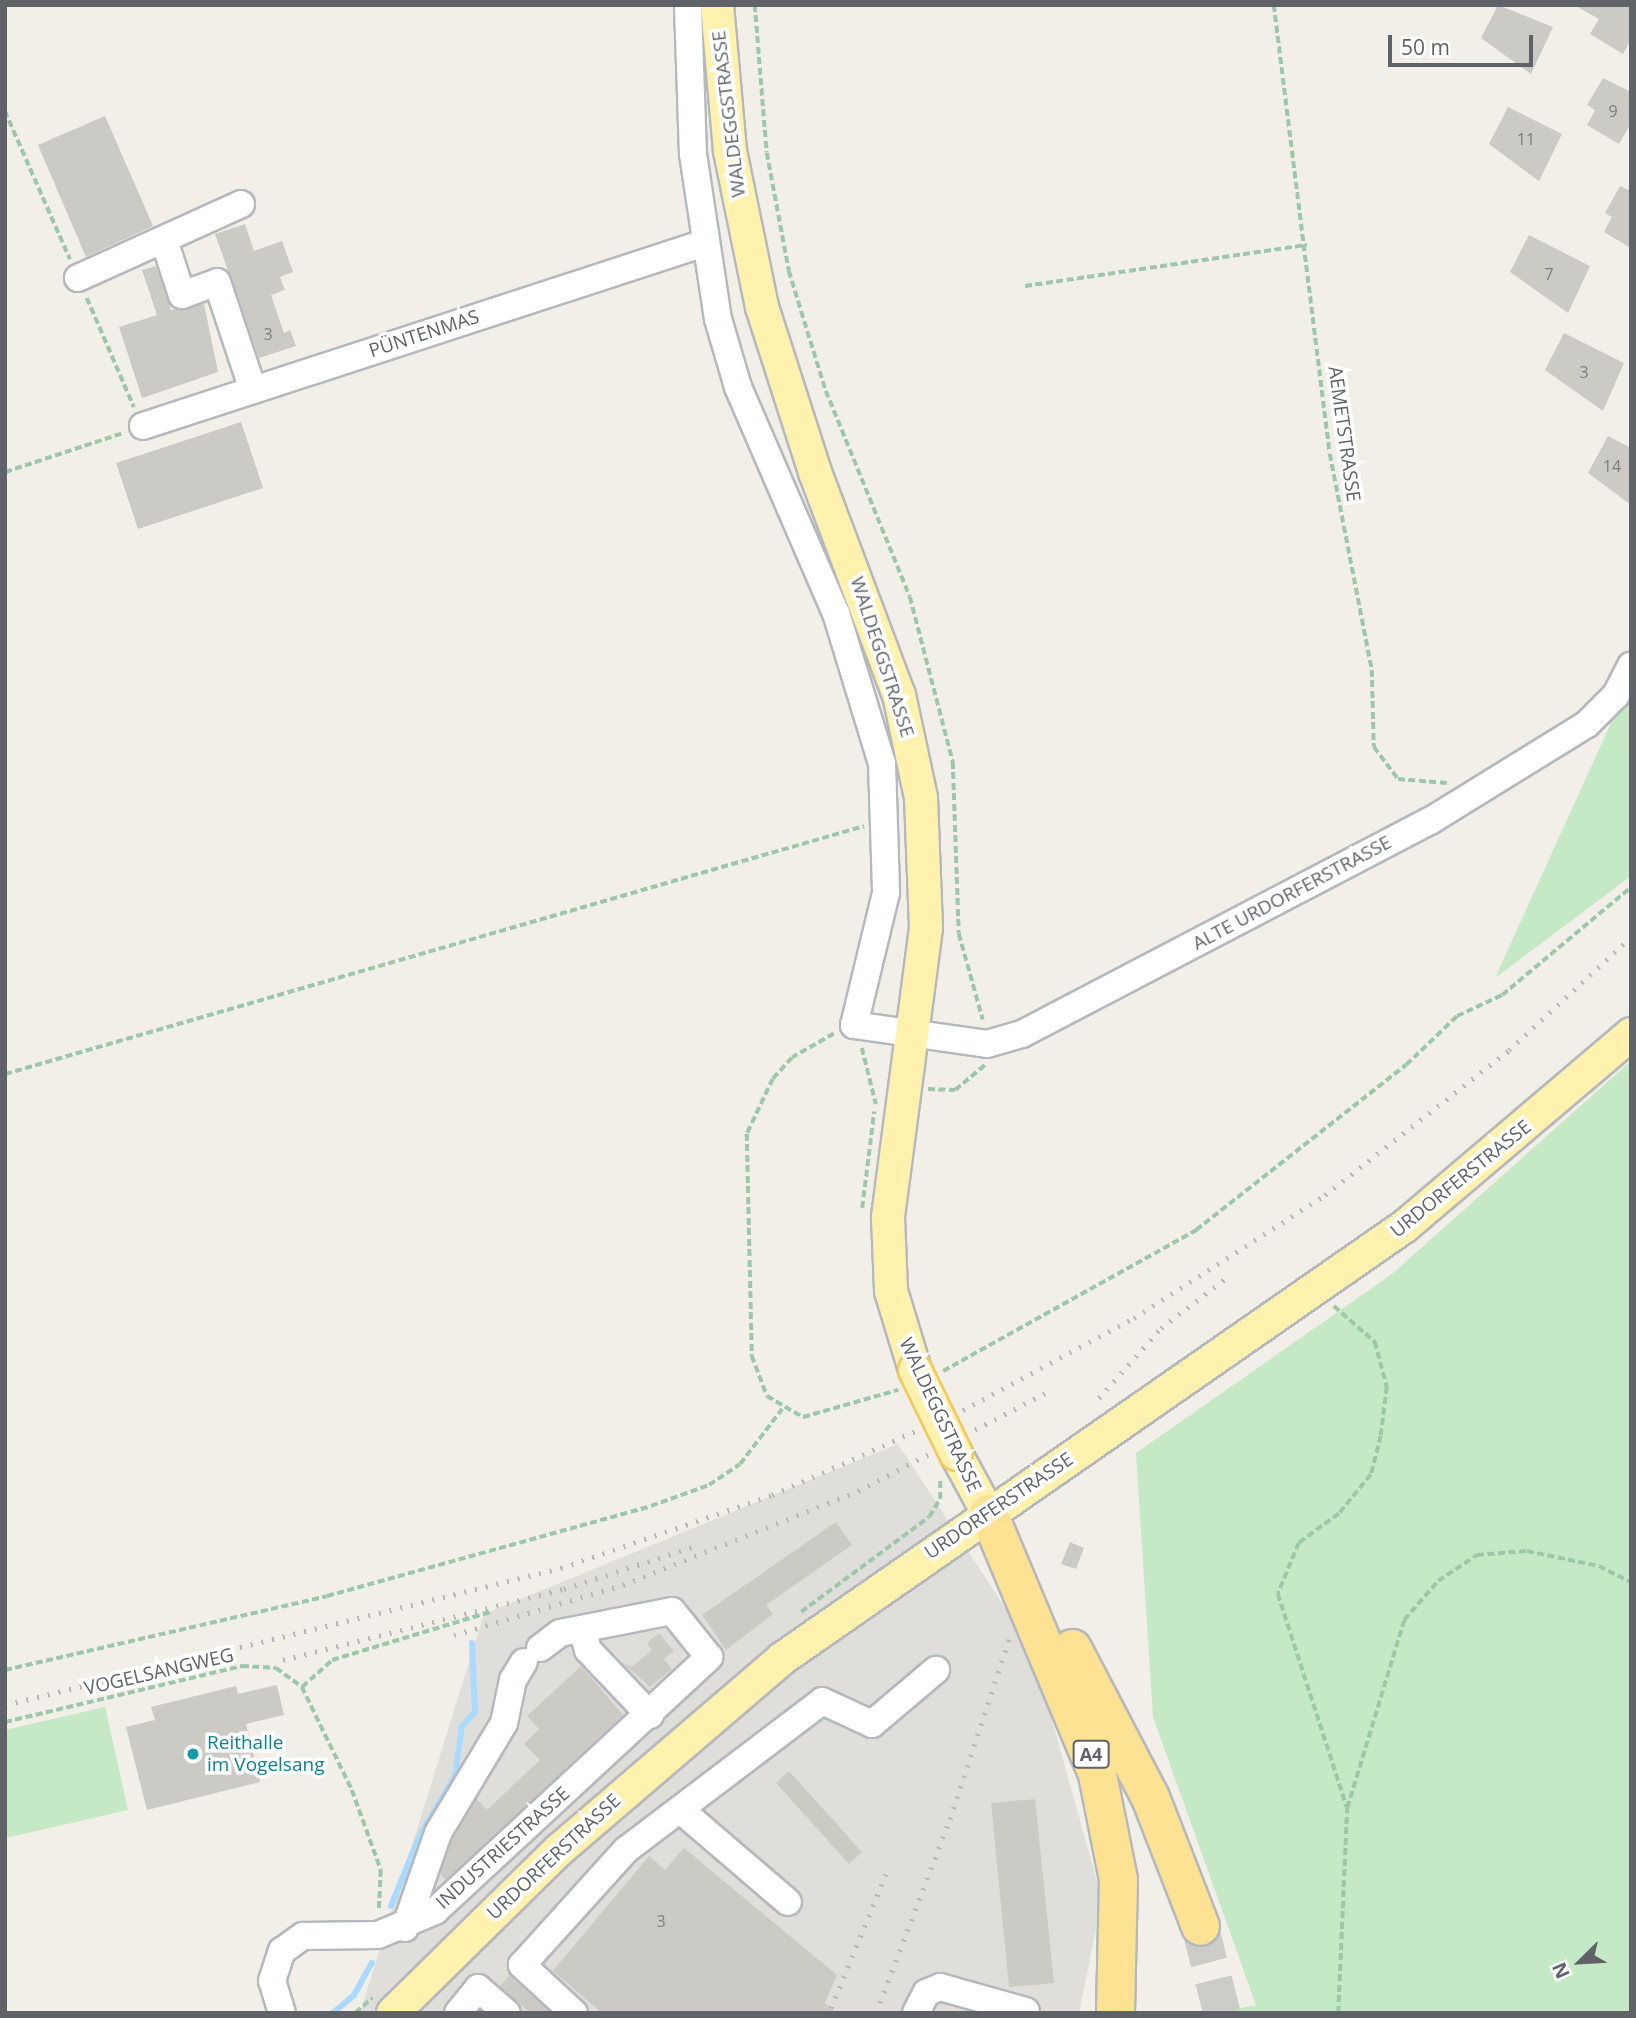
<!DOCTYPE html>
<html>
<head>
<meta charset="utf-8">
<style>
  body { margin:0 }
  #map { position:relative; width:1636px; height:2018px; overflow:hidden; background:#f1efe8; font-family:"Open Sans",sans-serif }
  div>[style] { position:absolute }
  .industrial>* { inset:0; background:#e0deda }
  .green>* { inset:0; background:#c5e8c5 }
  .stream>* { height:6px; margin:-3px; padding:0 3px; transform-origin:3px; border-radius:3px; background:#aadaff }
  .building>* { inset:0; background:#cccac5 }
  .highway-tunnel>* { height:37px; margin-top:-18.5px; transform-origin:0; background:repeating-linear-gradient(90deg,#ccccc8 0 37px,transparent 0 55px) }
  .path>* { height:3.5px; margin-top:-1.75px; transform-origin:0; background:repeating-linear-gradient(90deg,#9cc7a9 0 7px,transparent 0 10.5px) }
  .roads { filter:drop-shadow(2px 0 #b5b8bc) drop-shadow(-2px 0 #b5b8bc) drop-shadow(0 2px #b5b8bc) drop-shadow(0 -2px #b5b8bc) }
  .minor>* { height:26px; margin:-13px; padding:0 13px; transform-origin:13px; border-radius:13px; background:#fff }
  .major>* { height:32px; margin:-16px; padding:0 16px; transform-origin:16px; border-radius:16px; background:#fff2af }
  .highway>* { height:37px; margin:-18.5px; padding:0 18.5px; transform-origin:18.5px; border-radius:18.5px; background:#fde293 }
  .rail>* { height:5px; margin-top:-2.5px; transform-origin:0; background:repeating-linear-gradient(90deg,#b6b7b8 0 2px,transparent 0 11px) }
  .bridges { filter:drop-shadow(2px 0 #f2c960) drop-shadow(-2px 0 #f2c960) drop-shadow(0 2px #f2c960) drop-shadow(0 -2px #f2c960) }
  .major-bridge>* { height:32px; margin:-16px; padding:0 16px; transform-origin:16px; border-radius:16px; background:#fff2af }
  .dots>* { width:19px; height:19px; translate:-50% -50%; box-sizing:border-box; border:4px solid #fff; border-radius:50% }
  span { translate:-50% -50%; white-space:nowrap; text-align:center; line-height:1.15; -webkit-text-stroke:7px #fff; paint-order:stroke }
  .number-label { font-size:16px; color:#7a7d7f }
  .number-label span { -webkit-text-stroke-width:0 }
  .shield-label span { padding:2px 5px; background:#fff; border:2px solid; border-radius:5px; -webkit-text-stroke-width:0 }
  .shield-label { font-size:18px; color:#5f6368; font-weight:700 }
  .street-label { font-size:19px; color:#5f6368 }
  .culture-label { font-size:19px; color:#0d838f }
  .left { translate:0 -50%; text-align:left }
  .frame { position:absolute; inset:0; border:7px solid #5f6368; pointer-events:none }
  .north { position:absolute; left:1545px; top:1927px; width:70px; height:70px; -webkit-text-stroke:5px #fff; paint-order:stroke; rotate:246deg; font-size:19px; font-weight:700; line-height:28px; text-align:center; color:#5f6368 }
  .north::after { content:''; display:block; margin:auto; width:24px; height:32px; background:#5f6368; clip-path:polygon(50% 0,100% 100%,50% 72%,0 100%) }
  .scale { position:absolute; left:1388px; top:35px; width:145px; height:32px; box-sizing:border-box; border:4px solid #5f6368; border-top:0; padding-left:9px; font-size:21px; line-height:24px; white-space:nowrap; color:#5f6368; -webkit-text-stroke:5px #fff; paint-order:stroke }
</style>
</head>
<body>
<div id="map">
  <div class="industrial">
    <i style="clip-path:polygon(898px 1444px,1032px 1649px,1102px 1899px,1079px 2013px,360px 2013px,484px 1614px)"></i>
  </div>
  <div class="green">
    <i style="clip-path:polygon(1631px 698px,1631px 876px,1495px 978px,1622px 699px)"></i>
    <i style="clip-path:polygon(1631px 1061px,1631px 2013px,1218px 2013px,1256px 2005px,1153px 1717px,1136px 1453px,1392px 1274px)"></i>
    <i style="clip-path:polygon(105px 1707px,128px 1810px,5px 1838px,5px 1730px)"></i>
  </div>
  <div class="stream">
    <i style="left:391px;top:1906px;width:77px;rotate:-67.8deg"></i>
    <i style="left:420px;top:1835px;width:69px;rotate:-59.3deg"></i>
    <i style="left:455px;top:1776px;width:50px;rotate:-82deg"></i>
    <i style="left:462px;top:1726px;width:19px;rotate:-47deg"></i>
    <i style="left:475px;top:1712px;width:69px;rotate:-92.5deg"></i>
    <i style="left:334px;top:2012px;width:26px;rotate:-40deg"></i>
    <i style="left:354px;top:1995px;width:37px;rotate:-61deg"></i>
  </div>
  <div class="building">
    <i style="clip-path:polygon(1498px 5px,1553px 27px,1531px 74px,1481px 38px)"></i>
    <i style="clip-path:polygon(1574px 5px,1631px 5px,1631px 39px,1623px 54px,1590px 34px,1599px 19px)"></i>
    <i style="clip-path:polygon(1603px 78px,1631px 92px,1631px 123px,1619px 144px,1587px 125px,1595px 110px,1587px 105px)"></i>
    <i style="clip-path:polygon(1508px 107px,1562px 134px,1539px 181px,1489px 144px)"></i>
    <i style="clip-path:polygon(105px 116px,153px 226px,86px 257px,38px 145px)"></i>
    <i style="clip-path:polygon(1620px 186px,1631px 191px,1631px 248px,1604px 232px,1612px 217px,1605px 213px)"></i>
    <i style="clip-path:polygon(245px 224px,254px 251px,282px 241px,293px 272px,280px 277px,285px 290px,271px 295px,284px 333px,290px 330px,296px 346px,259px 358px,215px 234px)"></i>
    <i style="clip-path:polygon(1529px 235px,1590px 266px,1568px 313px,1510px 272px)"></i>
    <i style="clip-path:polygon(156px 266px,171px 310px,204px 304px,218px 372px,142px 398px,119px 327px,157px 315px,142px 270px)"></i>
    <i style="clip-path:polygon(1564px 333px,1624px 363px,1603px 411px,1545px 370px)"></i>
    <i style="clip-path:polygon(241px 422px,263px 488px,138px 529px,116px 463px)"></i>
    <i style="clip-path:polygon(1608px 436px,1631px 448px,1631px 505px,1588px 473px)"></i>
    <i style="clip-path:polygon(836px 1522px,852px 1545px,766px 1605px,773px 1614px,726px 1650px,702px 1615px)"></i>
    <i style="clip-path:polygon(1070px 1542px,1084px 1548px,1076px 1569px,1061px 1564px)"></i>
    <i style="clip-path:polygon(659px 1633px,674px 1651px,664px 1659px,672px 1669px,650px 1687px,623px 1663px,632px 1667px,652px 1650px,647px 1643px)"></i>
    <i style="clip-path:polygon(581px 1666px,623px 1715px,446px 1880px,440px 1874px,452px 1840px,476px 1799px,487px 1810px,540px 1760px,524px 1744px,539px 1729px,527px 1716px)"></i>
    <i style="clip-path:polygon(277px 1685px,284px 1715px,246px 1724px,260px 1782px,147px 1810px,126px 1727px,155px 1720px,151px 1707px,236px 1686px,238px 1694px)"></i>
    <i style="clip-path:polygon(789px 1771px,862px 1852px,849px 1864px,776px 1783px)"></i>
    <i style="clip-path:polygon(1035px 1799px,1054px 1983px,1009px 1987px,991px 1803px)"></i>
    <i style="clip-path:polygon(684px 1848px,837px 1975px,825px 2003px,836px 2013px,602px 2013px,553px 1971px,649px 1856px,665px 1870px)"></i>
    <i style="clip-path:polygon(510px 1975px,511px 1977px,551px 2013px,530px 2013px,500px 1986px)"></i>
  </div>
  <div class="highway-tunnel">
    <i style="left:1200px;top:1926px;width:90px;rotate:75.8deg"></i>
  </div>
  <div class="path">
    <i style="left:755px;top:5px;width:148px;rotate:85.4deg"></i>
    <i style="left:767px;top:153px;width:120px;rotate:79.4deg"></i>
    <i style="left:789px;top:271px;width:126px;rotate:72.9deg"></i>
    <i style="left:826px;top:391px;width:222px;rotate:67.8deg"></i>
    <i style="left:910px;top:597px;width:171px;rotate:75.4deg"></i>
    <i style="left:953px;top:762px;width:172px;rotate:88deg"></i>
    <i style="left:959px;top:934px;width:89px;rotate:74.4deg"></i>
    <i style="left:1274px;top:5px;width:452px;rotate:82.9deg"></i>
    <i style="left:1330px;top:454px;width:220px;rotate:79deg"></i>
    <i style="left:1372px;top:670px;width:77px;rotate:88.5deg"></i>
    <i style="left:1374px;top:747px;width:40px;rotate:53deg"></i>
    <i style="left:1398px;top:779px;width:49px;rotate:4.7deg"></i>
    <i style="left:5px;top:111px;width:162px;rotate:66.3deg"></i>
    <i style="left:1025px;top:286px;width:285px;rotate:-8.3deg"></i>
    <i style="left:87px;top:298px;width:119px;rotate:66.7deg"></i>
    <i style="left:5px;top:472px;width:124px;rotate:-18.3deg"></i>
    <i style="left:834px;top:1034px;width:48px;rotate:150.3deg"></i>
    <i style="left:792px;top:1058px;width:28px;rotate:132deg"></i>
    <i style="left:773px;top:1079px;width:61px;rotate:115.3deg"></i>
    <i style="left:747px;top:1134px;width:222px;rotate:88.7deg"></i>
    <i style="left:752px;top:1356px;width:43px;rotate:69.4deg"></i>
    <i style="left:767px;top:1396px;width:42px;rotate:30.3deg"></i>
    <i style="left:803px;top:1417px;width:99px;rotate:-15.9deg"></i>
    <i style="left:862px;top:1048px;width:58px;rotate:76deg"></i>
    <i style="left:5px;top:1074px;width:894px;rotate:-16.1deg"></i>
    <i style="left:928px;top:1089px;width:27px;rotate:2deg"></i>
    <i style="left:955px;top:1090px;width:39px;rotate:-40deg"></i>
    <i style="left:862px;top:1208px;width:97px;rotate:-82.9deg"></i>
    <i style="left:1334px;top:1306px;width:55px;rotate:41.3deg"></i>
    <i style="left:1375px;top:1342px;width:47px;rotate:75.1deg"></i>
    <i style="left:1387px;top:1387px;width:49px;rotate:97deg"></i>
    <i style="left:1381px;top:1436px;width:40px;rotate:104.4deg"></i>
    <i style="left:1371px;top:1475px;width:50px;rotate:129.4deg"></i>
    <i style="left:1339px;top:1514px;width:49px;rotate:144.1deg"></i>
    <i style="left:1299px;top:1543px;width:55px;rotate:112.4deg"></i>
    <i style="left:1278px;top:1594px;width:224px;rotate:72.1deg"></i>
    <i style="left:943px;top:1371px;width:290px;rotate:-29.1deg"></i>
    <i style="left:1196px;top:1230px;width:267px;rotate:-38.2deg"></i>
    <i style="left:1406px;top:1065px;width:71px;rotate:-43.9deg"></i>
    <i style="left:1457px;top:1016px;width:50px;rotate:-25deg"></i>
    <i style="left:1502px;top:995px;width:168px;rotate:-39.9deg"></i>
    <i style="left:801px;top:1612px;width:159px;rotate:-36.6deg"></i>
    <i style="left:929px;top:1517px;width:21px;rotate:-59deg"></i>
    <i style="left:940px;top:1499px;width:19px;rotate:-90deg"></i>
    <i style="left:5px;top:1670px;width:330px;rotate:-12.9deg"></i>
    <i style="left:327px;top:1596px;width:336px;rotate:-15.5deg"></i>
    <i style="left:651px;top:1506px;width:62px;rotate:-19.9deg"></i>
    <i style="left:709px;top:1485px;width:37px;rotate:-34deg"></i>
    <i style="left:740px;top:1464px;width:69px;rotate:-52.6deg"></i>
    <i style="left:302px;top:1687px;width:40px;rotate:-42deg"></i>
    <i style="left:332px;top:1660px;width:165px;rotate:-16.9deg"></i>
    <i style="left:5px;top:1722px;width:244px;rotate:-13.3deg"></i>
    <i style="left:242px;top:1666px;width:34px;rotate:3deg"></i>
    <i style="left:276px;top:1668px;width:32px;rotate:36deg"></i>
    <i style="left:302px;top:1687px;width:114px;rotate:64.1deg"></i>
    <i style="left:352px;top:1790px;width:85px;rotate:70.1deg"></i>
    <i style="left:381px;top:1870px;width:42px;rotate:92.7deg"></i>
    <i style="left:355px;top:2013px;width:23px;rotate:-41deg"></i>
    <i style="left:1338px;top:2013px;width:205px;rotate:-87.5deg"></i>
    <i style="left:1347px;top:1808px;width:196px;rotate:-73.1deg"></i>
    <i style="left:1404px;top:1620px;width:52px;rotate:-48.9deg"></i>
    <i style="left:1438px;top:1581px;width:47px;rotate:-33.7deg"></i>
    <i style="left:1477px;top:1555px;width:50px;rotate:-4.6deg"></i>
    <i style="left:1527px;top:1551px;width:74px;rotate:11.8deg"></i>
    <i style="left:1599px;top:1566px;width:36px;rotate:27deg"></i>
  </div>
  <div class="roads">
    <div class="minor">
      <i style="left:688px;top:5px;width:149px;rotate:88.1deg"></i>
      <i style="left:693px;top:154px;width:167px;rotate:81.4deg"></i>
      <i style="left:718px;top:319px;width:71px;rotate:73.6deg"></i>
      <i style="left:738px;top:387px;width:246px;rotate:66.6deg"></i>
      <i style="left:836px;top:613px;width:157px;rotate:73deg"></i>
      <i style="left:882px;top:763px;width:130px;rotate:88.2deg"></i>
      <i style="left:886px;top:893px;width:136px;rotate:103.6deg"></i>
      <i style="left:854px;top:1025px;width:134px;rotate:8.1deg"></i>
      <i style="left:987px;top:1044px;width:36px;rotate:-16deg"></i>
      <i style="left:1022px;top:1034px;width:460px;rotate:-27.6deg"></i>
      <i style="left:1430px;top:821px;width:185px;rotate:-31.7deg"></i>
      <i style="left:1587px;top:724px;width:41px;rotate:-45deg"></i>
      <i style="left:1616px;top:695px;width:33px;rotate:-63deg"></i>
      <i style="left:164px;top:240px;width:58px;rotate:71.9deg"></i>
      <i style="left:182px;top:295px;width:37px;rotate:-20deg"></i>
      <i style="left:217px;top:282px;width:114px;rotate:71.6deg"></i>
      <i style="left:78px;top:278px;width:179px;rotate:-24.4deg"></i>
      <i style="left:143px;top:426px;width:591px;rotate:-18.04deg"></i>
      <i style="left:582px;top:1629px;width:22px;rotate:74deg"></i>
      <i style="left:588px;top:1650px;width:90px;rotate:46.4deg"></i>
      <i style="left:683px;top:1812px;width:138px;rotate:40.6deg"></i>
      <i style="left:405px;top:1928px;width:101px;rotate:-70.8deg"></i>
      <i style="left:438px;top:1833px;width:128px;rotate:-59deg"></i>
      <i style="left:504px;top:1723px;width:44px;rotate:-78.2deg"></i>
      <i style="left:513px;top:1680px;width:21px;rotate:-59deg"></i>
      <i style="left:282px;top:2013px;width:34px;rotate:-107deg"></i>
      <i style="left:272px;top:1981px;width:32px;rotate:-72deg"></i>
      <i style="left:282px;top:1951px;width:26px;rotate:-36deg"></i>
      <i style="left:303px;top:1936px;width:75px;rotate:-0.8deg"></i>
      <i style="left:378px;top:1935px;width:62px;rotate:-22.8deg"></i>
      <i style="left:435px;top:1911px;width:374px;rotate:-42.8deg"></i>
      <i style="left:709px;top:1657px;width:59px;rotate:-128.8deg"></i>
      <i style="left:672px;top:1611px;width:114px;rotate:168.9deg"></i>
      <i style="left:560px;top:1633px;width:25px;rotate:143deg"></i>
      <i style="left:458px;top:2013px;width:32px;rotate:-51deg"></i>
      <i style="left:478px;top:1988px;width:38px;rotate:41deg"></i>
      <i style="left:574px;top:2013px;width:71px;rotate:-137.3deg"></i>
      <i style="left:522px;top:1965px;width:155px;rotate:-47.9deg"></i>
      <i style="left:626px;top:1850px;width:246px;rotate:-37.2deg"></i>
      <i style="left:822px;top:1701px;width:55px;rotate:24.7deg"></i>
      <i style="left:872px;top:1724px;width:84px;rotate:-40.2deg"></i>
      <i style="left:916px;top:2013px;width:22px;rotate:-63deg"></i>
      <i style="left:926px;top:1993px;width:15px;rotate:-23deg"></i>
      <i style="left:940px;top:1987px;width:89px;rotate:15.6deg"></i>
    </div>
    <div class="major">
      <i style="left:717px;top:5px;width:147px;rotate:84.9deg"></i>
      <i style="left:730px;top:151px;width:159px;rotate:78.4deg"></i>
      <i style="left:762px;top:307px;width:173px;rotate:72.2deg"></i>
      <i style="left:815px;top:472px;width:238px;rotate:69.4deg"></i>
      <i style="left:899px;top:695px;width:105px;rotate:77.9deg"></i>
      <i style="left:921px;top:798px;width:130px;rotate:87.8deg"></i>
      <i style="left:926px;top:928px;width:292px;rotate:97.5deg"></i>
      <i style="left:888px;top:1218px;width:73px;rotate:87.6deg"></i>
      <i style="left:891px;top:1291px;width:83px;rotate:73.1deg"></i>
      <i style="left:956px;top:1454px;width:67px;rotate:61.5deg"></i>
      <i style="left:393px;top:2013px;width:233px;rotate:-44.5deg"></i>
      <i style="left:559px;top:1850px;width:295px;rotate:-40.6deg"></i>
      <i style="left:783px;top:1658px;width:757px;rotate:-34.78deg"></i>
      <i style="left:1405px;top:1226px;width:297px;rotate:-40.3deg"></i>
    </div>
    <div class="highway">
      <i style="left:988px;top:1513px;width:283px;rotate:67.3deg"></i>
      <i style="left:1097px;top:1774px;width:107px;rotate:78.7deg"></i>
      <i style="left:1118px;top:1879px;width:134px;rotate:91.3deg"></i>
      <i style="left:1072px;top:1648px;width:168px;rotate:62.4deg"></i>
      <i style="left:1150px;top:1797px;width:138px;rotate:68.8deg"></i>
    </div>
  </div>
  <div class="rail">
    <i style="left:1099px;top:1398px;width:94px;rotate:-48.5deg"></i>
    <i style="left:1161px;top:1328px;width:84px;rotate:-37.3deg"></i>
    <i style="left:454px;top:1635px;width:176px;rotate:-16.5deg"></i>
    <i style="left:623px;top:1585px;width:253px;rotate:-21.8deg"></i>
    <i style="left:858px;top:1491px;width:213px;rotate:-27.6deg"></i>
    <i style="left:283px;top:1660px;width:290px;rotate:-14.2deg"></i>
    <i style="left:564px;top:1589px;width:142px;rotate:-18.1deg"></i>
    <i style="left:5px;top:1705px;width:573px;rotate:-13.84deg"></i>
    <i style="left:561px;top:1568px;width:223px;rotate:-19.1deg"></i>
    <i style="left:772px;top:1495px;width:209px;rotate:-24deg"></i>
    <i style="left:963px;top:1410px;width:194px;rotate:-28.3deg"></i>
    <i style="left:1134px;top:1318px;width:227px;rotate:-32.8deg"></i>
    <i style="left:1325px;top:1195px;width:234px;rotate:-38.2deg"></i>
    <i style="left:1509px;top:1050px;width:166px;rotate:-42.8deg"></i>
    <i style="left:831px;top:2008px;width:150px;rotate:-67.7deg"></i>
    <i style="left:876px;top:2013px;width:208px;rotate:-69.1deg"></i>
    <i style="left:950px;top:1819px;width:193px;rotate:-71.8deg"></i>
  </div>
  <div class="bridges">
    <div class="major-bridge">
      <i style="left:915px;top:1370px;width:93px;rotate:64deg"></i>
    </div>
  </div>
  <div class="dots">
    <i style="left:193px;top:1754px;background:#0f9aa8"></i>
  </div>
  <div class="number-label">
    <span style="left:1613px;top:111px">9</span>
    <span style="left:1526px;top:139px">11</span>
    <span style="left:1549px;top:274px">7</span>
    <span style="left:268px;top:334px">3</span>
    <span style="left:1584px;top:372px">3</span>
    <span style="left:1612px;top:466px">14</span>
    <span style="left:661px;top:1921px">3</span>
  </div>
  <div class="shield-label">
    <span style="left:1091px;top:1754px">A4</span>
  </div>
  <div class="street-label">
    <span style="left:729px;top:114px;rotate:-97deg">WALDEGGSTRASSE</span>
    <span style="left:424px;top:334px;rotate:-18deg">PÜNTENMAS</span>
    <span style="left:1344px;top:434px;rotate:82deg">AEMETSTRASSE</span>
    <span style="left:882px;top:657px;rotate:72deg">WALDEGGSTRASSE</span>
    <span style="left:1292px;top:893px;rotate:-28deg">ALTE URDORFERSTRASSE</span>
    <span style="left:1461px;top:1179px;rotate:-39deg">URDORFERSTRASSE</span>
    <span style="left:940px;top:1415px;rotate:65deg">WALDEGGSTRASSE</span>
    <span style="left:999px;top:1506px;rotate:-34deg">URDORFERSTRASSE</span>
    <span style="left:159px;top:1672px;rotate:-13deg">VOGELSANGWEG</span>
    <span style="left:503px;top:1848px;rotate:-42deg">INDUSTRIESTRASSE</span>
    <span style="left:554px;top:1857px;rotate:-43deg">URDORFERSTRASSE</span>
  </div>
  <div class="culture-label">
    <span class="left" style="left:207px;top:1754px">Reithalle<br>im Vogelsang</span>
  </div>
  <div class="frame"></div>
  <div class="north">N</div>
  <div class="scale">50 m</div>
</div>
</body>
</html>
